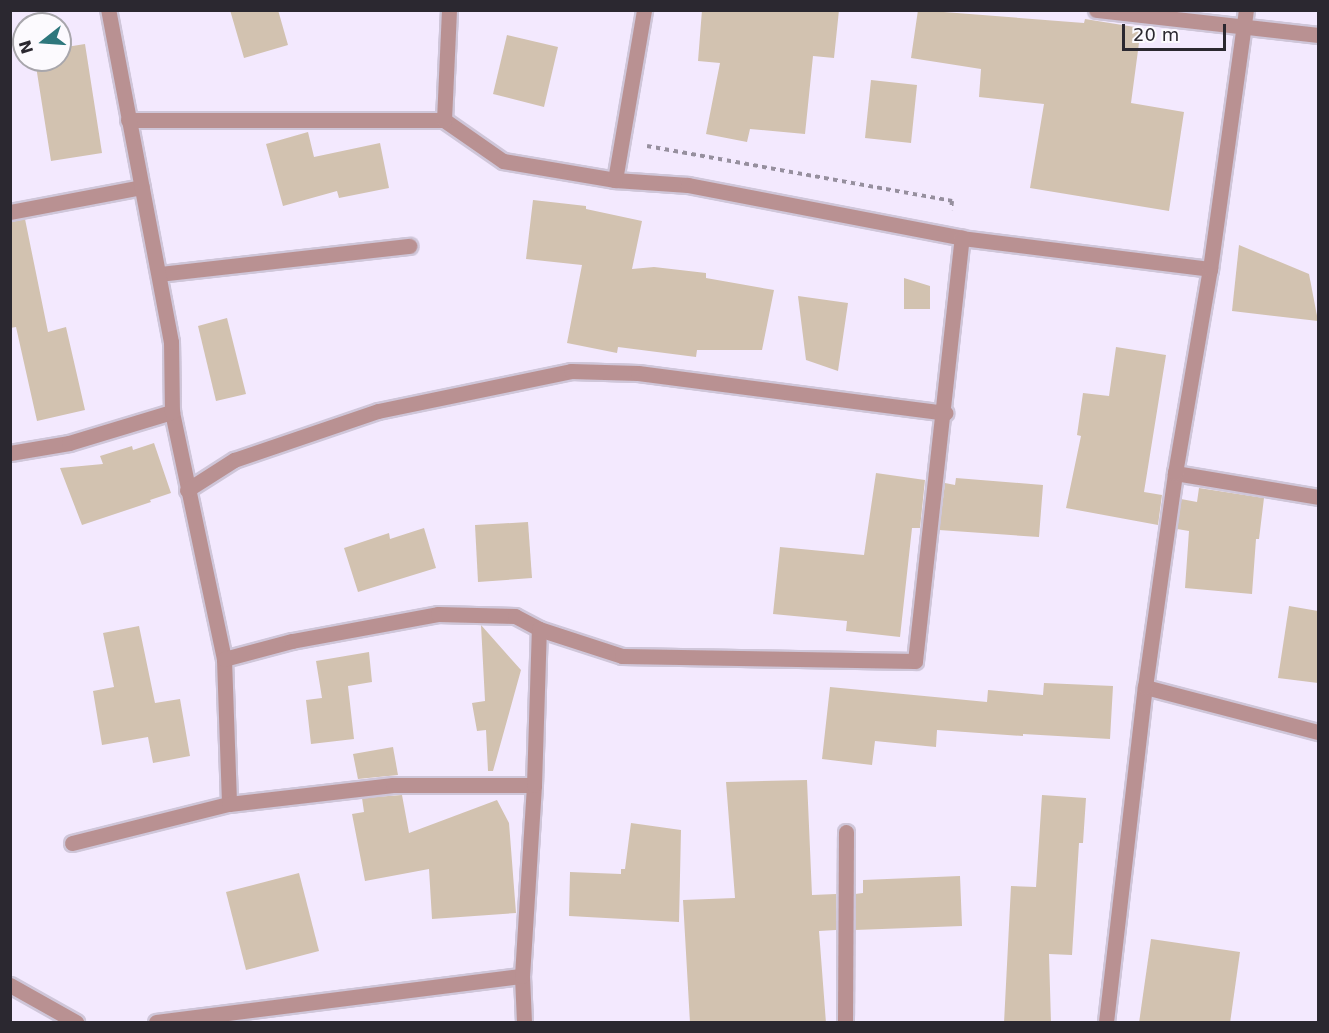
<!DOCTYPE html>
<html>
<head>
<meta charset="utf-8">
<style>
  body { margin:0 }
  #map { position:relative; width:1329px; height:1033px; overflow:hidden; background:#f3e9fe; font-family:"DejaVu Sans",sans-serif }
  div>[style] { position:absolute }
  .building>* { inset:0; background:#d2c2b0 }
  .path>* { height:4px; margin-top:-2px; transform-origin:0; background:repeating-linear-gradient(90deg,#968f9e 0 4.5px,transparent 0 9px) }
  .roads { filter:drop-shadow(2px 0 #cfc6d9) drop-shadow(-2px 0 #cfc6d9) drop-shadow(0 2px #cfc6d9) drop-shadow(0 -2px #cfc6d9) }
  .street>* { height:15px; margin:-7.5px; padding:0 7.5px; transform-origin:7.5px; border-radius:7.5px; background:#b99192 }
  span { translate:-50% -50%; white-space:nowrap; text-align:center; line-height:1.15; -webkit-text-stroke:4.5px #fcfafe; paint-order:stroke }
  .frame { position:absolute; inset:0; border:12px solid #2b2830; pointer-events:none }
  .north { position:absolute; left:12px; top:12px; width:60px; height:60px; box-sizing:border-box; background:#fcfafe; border:2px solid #a8a6ac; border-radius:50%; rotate:253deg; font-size:16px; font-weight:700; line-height:24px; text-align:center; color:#2b2830 }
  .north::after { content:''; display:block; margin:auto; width:21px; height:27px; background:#2e777d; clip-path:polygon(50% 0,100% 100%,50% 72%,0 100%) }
  .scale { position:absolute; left:1122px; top:24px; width:104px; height:27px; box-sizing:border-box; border:3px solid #2b2830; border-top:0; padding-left:8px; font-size:18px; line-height:21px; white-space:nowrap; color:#2b2830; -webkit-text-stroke:4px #fcfafe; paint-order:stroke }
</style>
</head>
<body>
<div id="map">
  <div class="building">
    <i style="clip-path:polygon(230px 10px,278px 10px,288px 45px,244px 58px)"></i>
    <i style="clip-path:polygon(702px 10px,839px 10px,834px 58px,813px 56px,805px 134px,750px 129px,747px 142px,706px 134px,720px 63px,698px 61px)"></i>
    <i style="clip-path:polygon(918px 10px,1084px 23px,1085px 19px,1141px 28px,1131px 103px,1184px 112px,1169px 211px,1030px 188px,1044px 104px,979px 97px,981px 69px,911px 58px)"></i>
    <i style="clip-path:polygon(507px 35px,558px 47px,544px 107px,493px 94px)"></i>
    <i style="clip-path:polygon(85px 44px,102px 153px,51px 161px,35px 60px,60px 60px,60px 48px)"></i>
    <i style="clip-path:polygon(871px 80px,917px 85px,911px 143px,865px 138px)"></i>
    <i style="clip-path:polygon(308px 132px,314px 157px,380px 143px,389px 188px,339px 198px,337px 191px,283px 206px,266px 144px)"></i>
    <i style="clip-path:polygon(533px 200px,586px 206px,586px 209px,642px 221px,632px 269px,654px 267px,706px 273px,706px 278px,774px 290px,762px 350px,697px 350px,696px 357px,618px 347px,617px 353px,567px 343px,582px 265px,526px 259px)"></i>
    <i style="clip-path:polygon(25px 219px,48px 332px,66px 327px,85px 410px,37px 421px,16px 327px,10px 328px,10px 222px)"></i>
    <i style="clip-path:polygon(1239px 245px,1309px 274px,1318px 321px,1232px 311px)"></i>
    <i style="clip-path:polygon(904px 278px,930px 286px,930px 309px,904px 309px)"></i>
    <i style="clip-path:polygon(798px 296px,848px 303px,838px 371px,806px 360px)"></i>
    <i style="clip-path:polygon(227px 318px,246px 394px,216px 401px,198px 326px)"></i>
    <i style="clip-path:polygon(1116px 347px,1166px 355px,1144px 492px,1162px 495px,1158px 525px,1066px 508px,1081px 436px,1077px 435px,1083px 393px,1109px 396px)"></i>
    <i style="clip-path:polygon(154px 443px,171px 493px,150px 500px,151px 502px,82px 525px,60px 468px,103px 464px,100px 456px,132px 446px,133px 450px)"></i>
    <i style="clip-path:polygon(876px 473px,925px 480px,920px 528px,912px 528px,900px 637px,846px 631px,847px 621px,773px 614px,780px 547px,864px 555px)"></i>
    <i style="clip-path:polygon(956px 478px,1043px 485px,1039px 537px,939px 530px,945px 483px,955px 485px)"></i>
    <i style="clip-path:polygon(1199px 488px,1264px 498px,1259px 539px,1256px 539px,1252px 594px,1185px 588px,1189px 531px,1177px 529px,1181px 499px,1197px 502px)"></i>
    <i style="clip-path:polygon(528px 522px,532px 578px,478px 582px,475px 525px)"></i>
    <i style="clip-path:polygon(424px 528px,436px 568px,358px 592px,344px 548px,389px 533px,390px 539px)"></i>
    <i style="clip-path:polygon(1289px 606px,1318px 611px,1318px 683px,1278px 678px)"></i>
    <i style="clip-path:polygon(481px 625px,521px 670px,493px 771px,488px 771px,486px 730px,477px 731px,472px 703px,485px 701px)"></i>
    <i style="clip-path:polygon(139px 626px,155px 703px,180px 699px,190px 756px,153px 763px,148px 737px,102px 745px,93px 691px,114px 687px,103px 633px)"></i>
    <i style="clip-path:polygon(369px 652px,372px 682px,348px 686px,354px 739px,311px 744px,306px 700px,322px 698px,316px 661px)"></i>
    <i style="clip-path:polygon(1044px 683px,1113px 686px,1110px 739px,1023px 734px,1023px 736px,937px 730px,936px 747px,875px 741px,872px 765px,822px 759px,830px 687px,987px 702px,988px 690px,1043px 695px)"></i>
    <i style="clip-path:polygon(393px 747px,398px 775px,358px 779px,353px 754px)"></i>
    <i style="clip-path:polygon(807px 780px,812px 895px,836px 894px,836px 930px,819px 931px,826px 1023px,690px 1023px,683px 900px,735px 898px,726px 782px)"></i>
    <i style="clip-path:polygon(402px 795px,409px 833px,497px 800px,509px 823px,516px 913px,432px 919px,429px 869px,365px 881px,352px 814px,364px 812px,362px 798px)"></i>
    <i style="clip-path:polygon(1042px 795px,1086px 798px,1083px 843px,1079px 843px,1072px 955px,1049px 954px,1051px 1023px,1004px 1023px,1011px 886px,1036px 887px)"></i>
    <i style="clip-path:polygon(631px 823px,681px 830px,679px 922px,569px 916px,570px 872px,621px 874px,621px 869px,625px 869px)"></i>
    <i style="clip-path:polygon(299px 873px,319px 951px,246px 970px,226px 892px)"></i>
    <i style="clip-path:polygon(960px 876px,962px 926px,855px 930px,855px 894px,863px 893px,863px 880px)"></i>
    <i style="clip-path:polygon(1151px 939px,1240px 952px,1230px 1023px,1139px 1023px)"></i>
  </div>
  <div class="path">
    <i style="left:647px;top:146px;width:310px;rotate:10.2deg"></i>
    <i style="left:952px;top:201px;width:9px;rotate:96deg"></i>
  </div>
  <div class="roads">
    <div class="street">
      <i style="left:1096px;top:10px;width:223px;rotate:6.4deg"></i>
      <i style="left:128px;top:120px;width:316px"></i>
      <i style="left:444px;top:120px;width:72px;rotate:34.8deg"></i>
      <i style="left:503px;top:161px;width:114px;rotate:9.6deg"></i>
      <i style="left:615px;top:180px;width:73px;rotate:3.9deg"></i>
      <i style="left:688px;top:185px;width:279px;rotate:10.9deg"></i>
      <i style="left:962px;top:238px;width:250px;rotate:7.1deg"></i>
      <i style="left:444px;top:120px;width:110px;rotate:-87.4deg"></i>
      <i style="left:615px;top:180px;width:172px;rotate:-80.3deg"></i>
      <i style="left:10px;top:212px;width:134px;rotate:-10.7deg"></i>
      <i style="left:159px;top:274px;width:252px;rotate:-6.4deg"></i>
      <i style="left:172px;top:412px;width:252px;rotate:78.1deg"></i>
      <i style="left:224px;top:659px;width:145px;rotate:88deg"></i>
      <i style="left:10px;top:453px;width:60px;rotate:-9.6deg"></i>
      <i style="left:69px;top:443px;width:108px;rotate:-16.8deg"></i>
      <i style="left:172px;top:412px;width:70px;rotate:-90.8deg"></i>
      <i style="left:171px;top:342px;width:338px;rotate:-100.7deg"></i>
      <i style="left:1175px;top:473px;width:145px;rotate:9.5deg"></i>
      <i style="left:187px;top:490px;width:56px;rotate:-32.6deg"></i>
      <i style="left:234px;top:460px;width:152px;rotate:-18.8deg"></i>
      <i style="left:378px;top:411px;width:197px;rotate:-11.7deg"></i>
      <i style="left:571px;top:371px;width:67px;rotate:1.7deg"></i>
      <i style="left:638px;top:373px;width:310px;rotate:7.4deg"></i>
      <i style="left:224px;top:659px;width:70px;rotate:-14.8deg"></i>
      <i style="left:292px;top:641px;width:148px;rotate:-10.5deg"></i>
      <i style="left:438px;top:614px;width:77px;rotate:1.5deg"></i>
      <i style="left:515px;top:616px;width:27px;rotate:28deg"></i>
      <i style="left:1145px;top:687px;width:179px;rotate:14.6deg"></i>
      <i style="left:72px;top:843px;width:162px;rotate:-14deg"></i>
      <i style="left:229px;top:804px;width:165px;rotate:-6.6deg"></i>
      <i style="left:393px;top:785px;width:141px"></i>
      <i style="left:10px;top:985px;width:76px;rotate:29.3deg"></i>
      <i style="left:156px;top:1022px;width:369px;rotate:-7.2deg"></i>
      <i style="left:524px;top:1022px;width:46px;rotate:-92.5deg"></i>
      <i style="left:522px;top:976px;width:191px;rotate:-86.4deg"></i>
      <i style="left:534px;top:785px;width:156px;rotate:-88.2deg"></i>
      <i style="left:539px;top:629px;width:87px;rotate:18deg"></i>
      <i style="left:622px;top:656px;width:293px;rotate:1deg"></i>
      <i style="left:915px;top:661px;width:426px;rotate:-83.7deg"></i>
      <i style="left:845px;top:1022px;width:190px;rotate:-89.7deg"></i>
      <i style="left:1106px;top:1022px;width:337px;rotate:-83.4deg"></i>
      <i style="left:1145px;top:687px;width:216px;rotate:-82deg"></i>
      <i style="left:1175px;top:473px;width:207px;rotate:-80.3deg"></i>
      <i style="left:1210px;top:269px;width:261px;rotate:-82.1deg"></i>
    </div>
  </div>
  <div class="frame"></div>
  <div class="north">N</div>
  <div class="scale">20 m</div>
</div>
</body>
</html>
